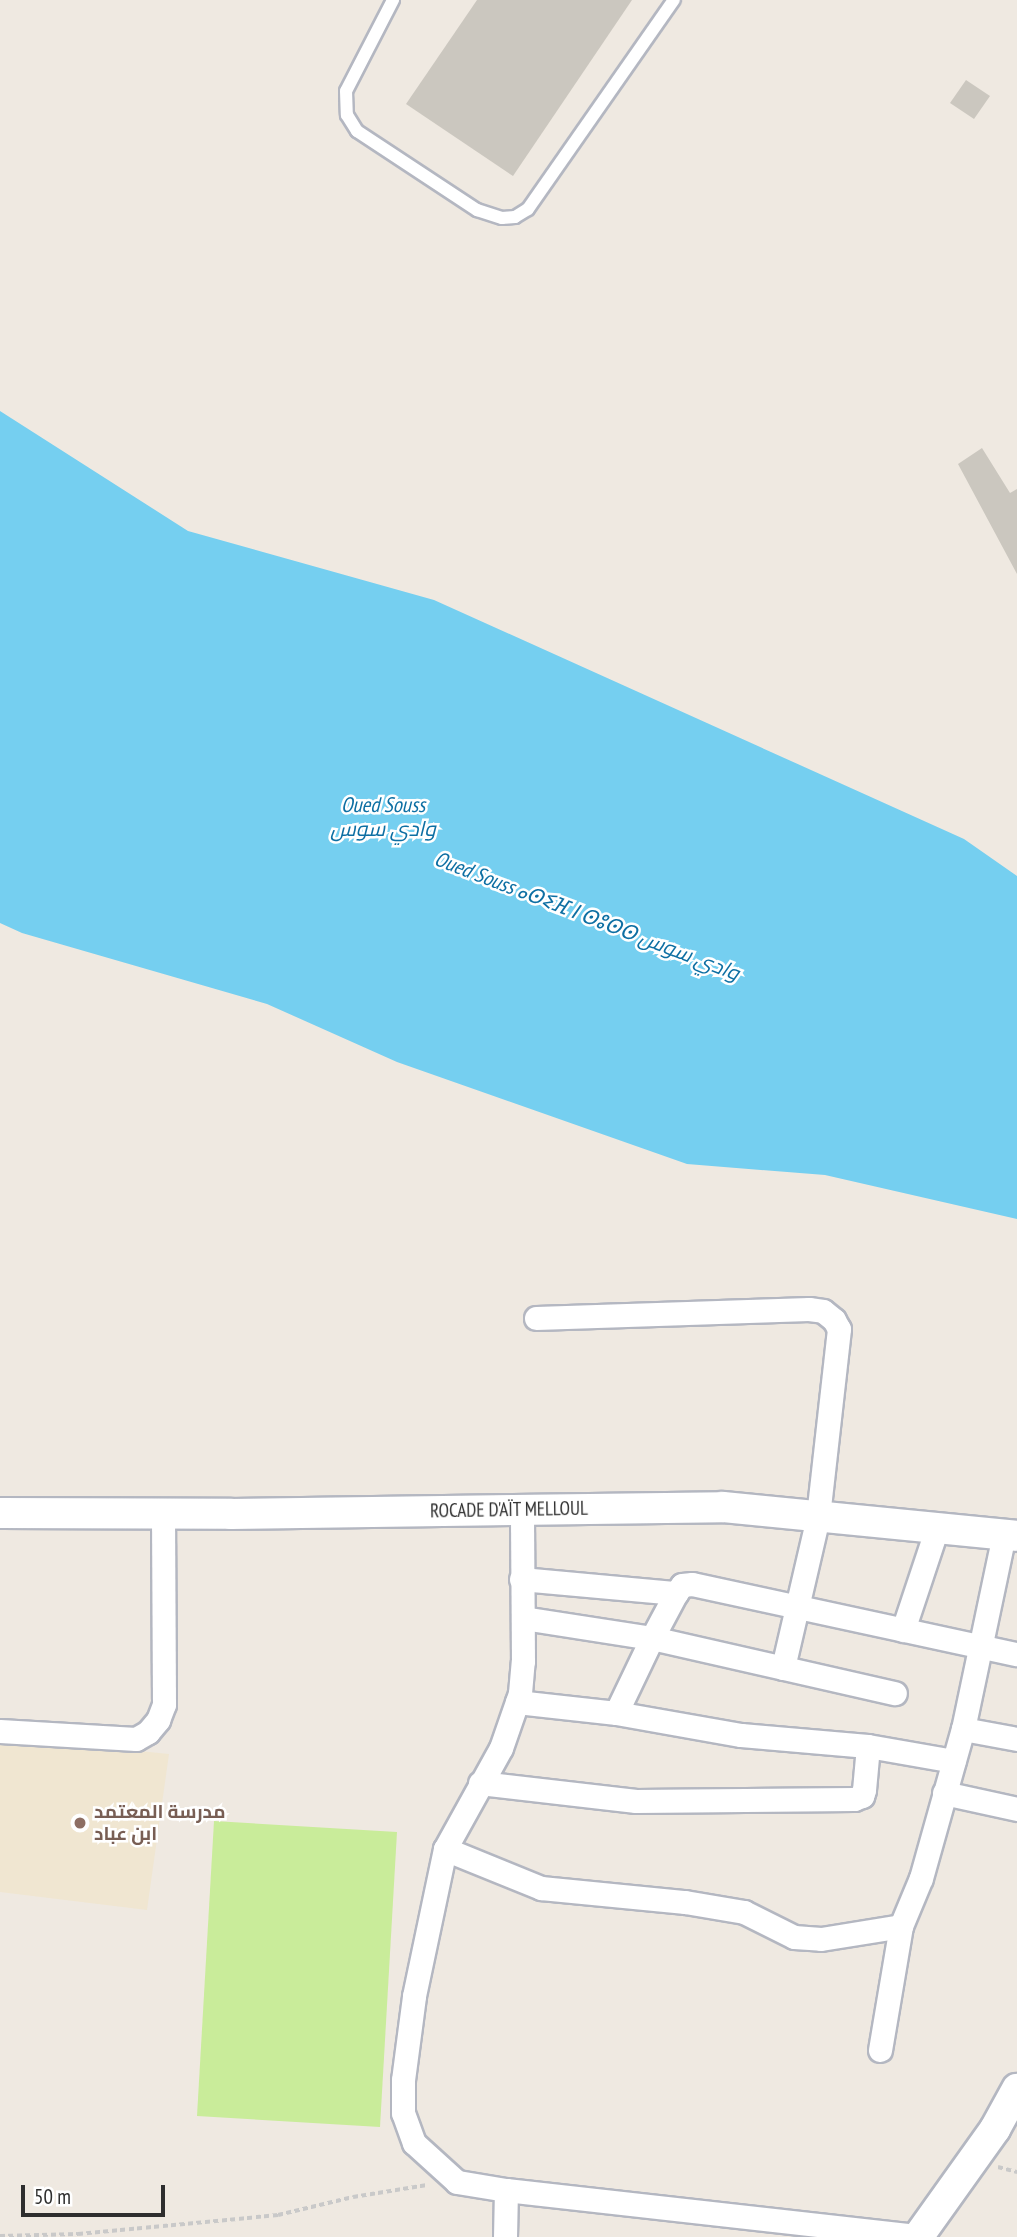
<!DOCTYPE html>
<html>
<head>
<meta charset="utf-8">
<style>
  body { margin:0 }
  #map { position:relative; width:1017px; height:2237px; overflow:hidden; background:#efe9e1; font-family:"PT Sans Narrow",Cairo,"Noto Sans Tifinagh",sans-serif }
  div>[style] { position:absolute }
  .education>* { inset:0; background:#f0e6d1 }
  .pitch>* { inset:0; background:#c9ec9a }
  .water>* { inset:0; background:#75cff0 }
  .building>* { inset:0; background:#cbc7bf }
  .path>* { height:3.5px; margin-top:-1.75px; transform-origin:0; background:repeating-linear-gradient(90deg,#c9c9c9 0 5px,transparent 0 8.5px) }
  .roads { filter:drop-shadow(2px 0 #b4b7c1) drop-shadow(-2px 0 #b4b7c1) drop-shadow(0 2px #b4b7c1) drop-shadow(0 -2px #b4b7c1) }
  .service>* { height:12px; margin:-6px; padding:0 6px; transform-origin:6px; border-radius:6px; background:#fff }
  .minor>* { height:23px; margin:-11.5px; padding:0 11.5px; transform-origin:11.5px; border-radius:11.5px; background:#fff }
  .tertiary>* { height:30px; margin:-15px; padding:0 15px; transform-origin:15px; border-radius:15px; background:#fff }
  .dots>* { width:19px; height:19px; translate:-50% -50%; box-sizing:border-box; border:4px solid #fff; border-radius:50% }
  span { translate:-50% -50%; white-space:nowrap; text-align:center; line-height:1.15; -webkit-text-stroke:5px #fff; paint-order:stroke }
  .street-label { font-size:19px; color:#2e2e2e }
  .education-label { font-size:19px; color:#785e54; font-weight:700 }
  .left { translate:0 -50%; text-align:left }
  .water-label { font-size:21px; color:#0d6fa3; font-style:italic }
  .scale { position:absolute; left:21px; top:2185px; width:144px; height:32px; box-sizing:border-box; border:4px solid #2e2e2e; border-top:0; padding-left:9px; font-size:21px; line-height:24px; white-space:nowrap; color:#2e2e2e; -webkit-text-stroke:5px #fff; paint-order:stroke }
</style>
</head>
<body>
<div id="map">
  <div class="education">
    <i style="clip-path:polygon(0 1737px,169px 1754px,147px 1910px,0 1892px)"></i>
  </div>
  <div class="pitch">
    <i style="clip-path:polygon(214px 1821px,397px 1832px,380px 2127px,197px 2116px)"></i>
  </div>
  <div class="water">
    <i style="clip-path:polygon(0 411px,188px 531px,434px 600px,964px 839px,1017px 876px,1017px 1219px,825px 1175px,687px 1164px,397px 1062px,267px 1004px,22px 933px,0 923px)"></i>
  </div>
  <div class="building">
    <i style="clip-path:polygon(477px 0,632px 0,513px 176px,406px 104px)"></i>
    <i style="clip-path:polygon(966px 80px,990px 96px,974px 119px,950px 103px)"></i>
    <i style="clip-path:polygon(982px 448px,1010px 493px,1017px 489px,1017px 574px,958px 464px)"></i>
  </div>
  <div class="path">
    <i style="left:998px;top:2167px;width:20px;rotate:15deg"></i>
    <i style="left:0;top:2236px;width:78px;rotate:-1.5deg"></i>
    <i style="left:78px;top:2234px;width:201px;rotate:-5.4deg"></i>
    <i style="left:278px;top:2215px;width:77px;rotate:-13.5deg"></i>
    <i style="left:353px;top:2197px;width:75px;rotate:-9.2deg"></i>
  </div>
  <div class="roads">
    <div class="service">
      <i style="left:393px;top:0;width:102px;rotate:117.3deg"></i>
      <i style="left:346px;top:91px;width:24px;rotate:88deg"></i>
      <i style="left:347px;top:115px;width:19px;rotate:58deg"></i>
      <i style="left:357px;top:131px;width:144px;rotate:33.4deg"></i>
      <i style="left:477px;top:210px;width:26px;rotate:18deg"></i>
      <i style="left:502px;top:218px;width:13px;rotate:-4deg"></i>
      <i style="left:515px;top:217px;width:15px;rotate:-32deg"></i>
      <i style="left:528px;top:209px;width:255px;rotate:-55.1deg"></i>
    </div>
    <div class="minor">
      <i style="left:536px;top:1318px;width:273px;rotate:-1.9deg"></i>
      <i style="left:809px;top:1309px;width:14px;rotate:8deg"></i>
      <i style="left:823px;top:1311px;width:14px;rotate:39deg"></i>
      <i style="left:834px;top:1320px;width:10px;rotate:61deg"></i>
      <i style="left:839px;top:1329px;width:189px;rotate:96.4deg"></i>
      <i style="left:818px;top:1517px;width:155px;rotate:103.1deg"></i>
      <i style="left:521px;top:1579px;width:156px;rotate:5.2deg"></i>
      <i style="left:523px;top:1618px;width:131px;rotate:8.8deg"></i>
      <i style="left:652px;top:1638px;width:51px;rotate:-61.9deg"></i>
      <i style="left:676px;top:1593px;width:10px;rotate:-53deg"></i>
      <i style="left:682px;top:1585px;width:10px;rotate:-6deg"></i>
      <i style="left:692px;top:1584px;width:332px;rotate:12.2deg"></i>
      <i style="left:903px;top:1630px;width:108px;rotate:-71.6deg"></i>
      <i style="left:517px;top:1702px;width:100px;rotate:6.3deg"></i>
      <i style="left:616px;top:1713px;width:127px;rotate:10deg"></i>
      <i style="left:741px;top:1735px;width:127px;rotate:5deg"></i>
      <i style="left:868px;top:1746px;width:87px;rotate:9.9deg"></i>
      <i style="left:616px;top:1713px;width:83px;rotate:-64.4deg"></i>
      <i style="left:652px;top:1638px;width:249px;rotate:12.8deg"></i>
      <i style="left:963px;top:1729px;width:55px;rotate:10.5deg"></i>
      <i style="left:0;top:1731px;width:136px;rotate:3.4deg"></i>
      <i style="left:136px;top:1739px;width:14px;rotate:-30deg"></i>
      <i style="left:148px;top:1732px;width:16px;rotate:-50deg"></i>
      <i style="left:158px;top:1720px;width:17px;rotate:-69deg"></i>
      <i style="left:164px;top:1704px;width:192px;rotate:-90.3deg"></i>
      <i style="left:480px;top:1783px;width:157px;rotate:6.6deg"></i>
      <i style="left:636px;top:1801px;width:218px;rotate:-0.5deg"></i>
      <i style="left:854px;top:1799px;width:9px;rotate:-21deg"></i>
      <i style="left:862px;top:1796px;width:6px;rotate:-72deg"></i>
      <i style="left:864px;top:1790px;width:44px;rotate:-84.8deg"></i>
      <i style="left:944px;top:1793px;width:75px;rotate:12.4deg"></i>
      <i style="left:445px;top:1849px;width:104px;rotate:22.1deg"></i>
      <i style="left:541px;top:1888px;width:145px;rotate:5.6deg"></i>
      <i style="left:685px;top:1902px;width:60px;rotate:9.6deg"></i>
      <i style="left:744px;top:1912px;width:56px;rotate:26.6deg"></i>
      <i style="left:794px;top:1937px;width:27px;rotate:4deg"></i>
      <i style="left:821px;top:1939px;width:81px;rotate:-9.2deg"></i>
      <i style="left:880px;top:2050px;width:126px;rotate:-80.4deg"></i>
      <i style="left:901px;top:1926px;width:52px;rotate:-67.4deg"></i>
      <i style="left:921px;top:1878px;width:155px;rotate:-74.3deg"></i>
      <i style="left:963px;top:1729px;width:198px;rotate:-78.1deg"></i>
      <i style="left:506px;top:2190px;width:415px;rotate:6.4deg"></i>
      <i style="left:505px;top:2237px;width:47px;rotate:-88.8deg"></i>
      <i style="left:506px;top:2190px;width:50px;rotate:-170.7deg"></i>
      <i style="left:457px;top:2182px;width:58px;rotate:-137.8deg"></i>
      <i style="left:414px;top:2143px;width:32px;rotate:-110deg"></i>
      <i style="left:403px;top:2113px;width:33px;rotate:-90deg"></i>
      <i style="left:403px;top:2080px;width:85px;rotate:-82.5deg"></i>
      <i style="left:414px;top:1996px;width:150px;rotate:-78.1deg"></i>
      <i style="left:445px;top:1849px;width:115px;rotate:-61deg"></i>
      <i style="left:501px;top:1748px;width:58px;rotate:-70.9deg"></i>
      <i style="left:520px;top:1693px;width:32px;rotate:-85deg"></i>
      <i style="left:523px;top:1661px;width:151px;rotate:-90.4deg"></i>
    </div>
    <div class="tertiary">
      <i style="left:0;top:1513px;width:231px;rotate:0.2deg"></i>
      <i style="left:231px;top:1514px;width:492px;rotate:-0.8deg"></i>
      <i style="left:723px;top:1507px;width:295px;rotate:5.6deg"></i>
      <i style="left:918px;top:2237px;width:133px;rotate:-54.5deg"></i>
      <i style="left:995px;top:2129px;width:46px;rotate:-61.2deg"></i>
    </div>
  </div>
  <div class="dots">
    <i style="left:80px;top:1823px;background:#8d6e63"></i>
  </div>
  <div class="street-label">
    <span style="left:509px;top:1510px;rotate:-1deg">ROCADE D'AÏT MELLOUL</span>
  </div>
  <div class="education-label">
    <span class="left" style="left:94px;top:1823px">مدرسة المعتمد<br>ابن عباد</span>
  </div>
  <div class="water-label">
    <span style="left:383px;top:817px">Oued Souss<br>وادي سوس</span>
    <span style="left:587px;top:916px;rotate:21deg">Oued Souss ⴰⵙⵉⴼ ⵏ ⵙⵓⵙⵙ وادي سوس</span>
  </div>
  <div class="scale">50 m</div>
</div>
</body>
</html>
